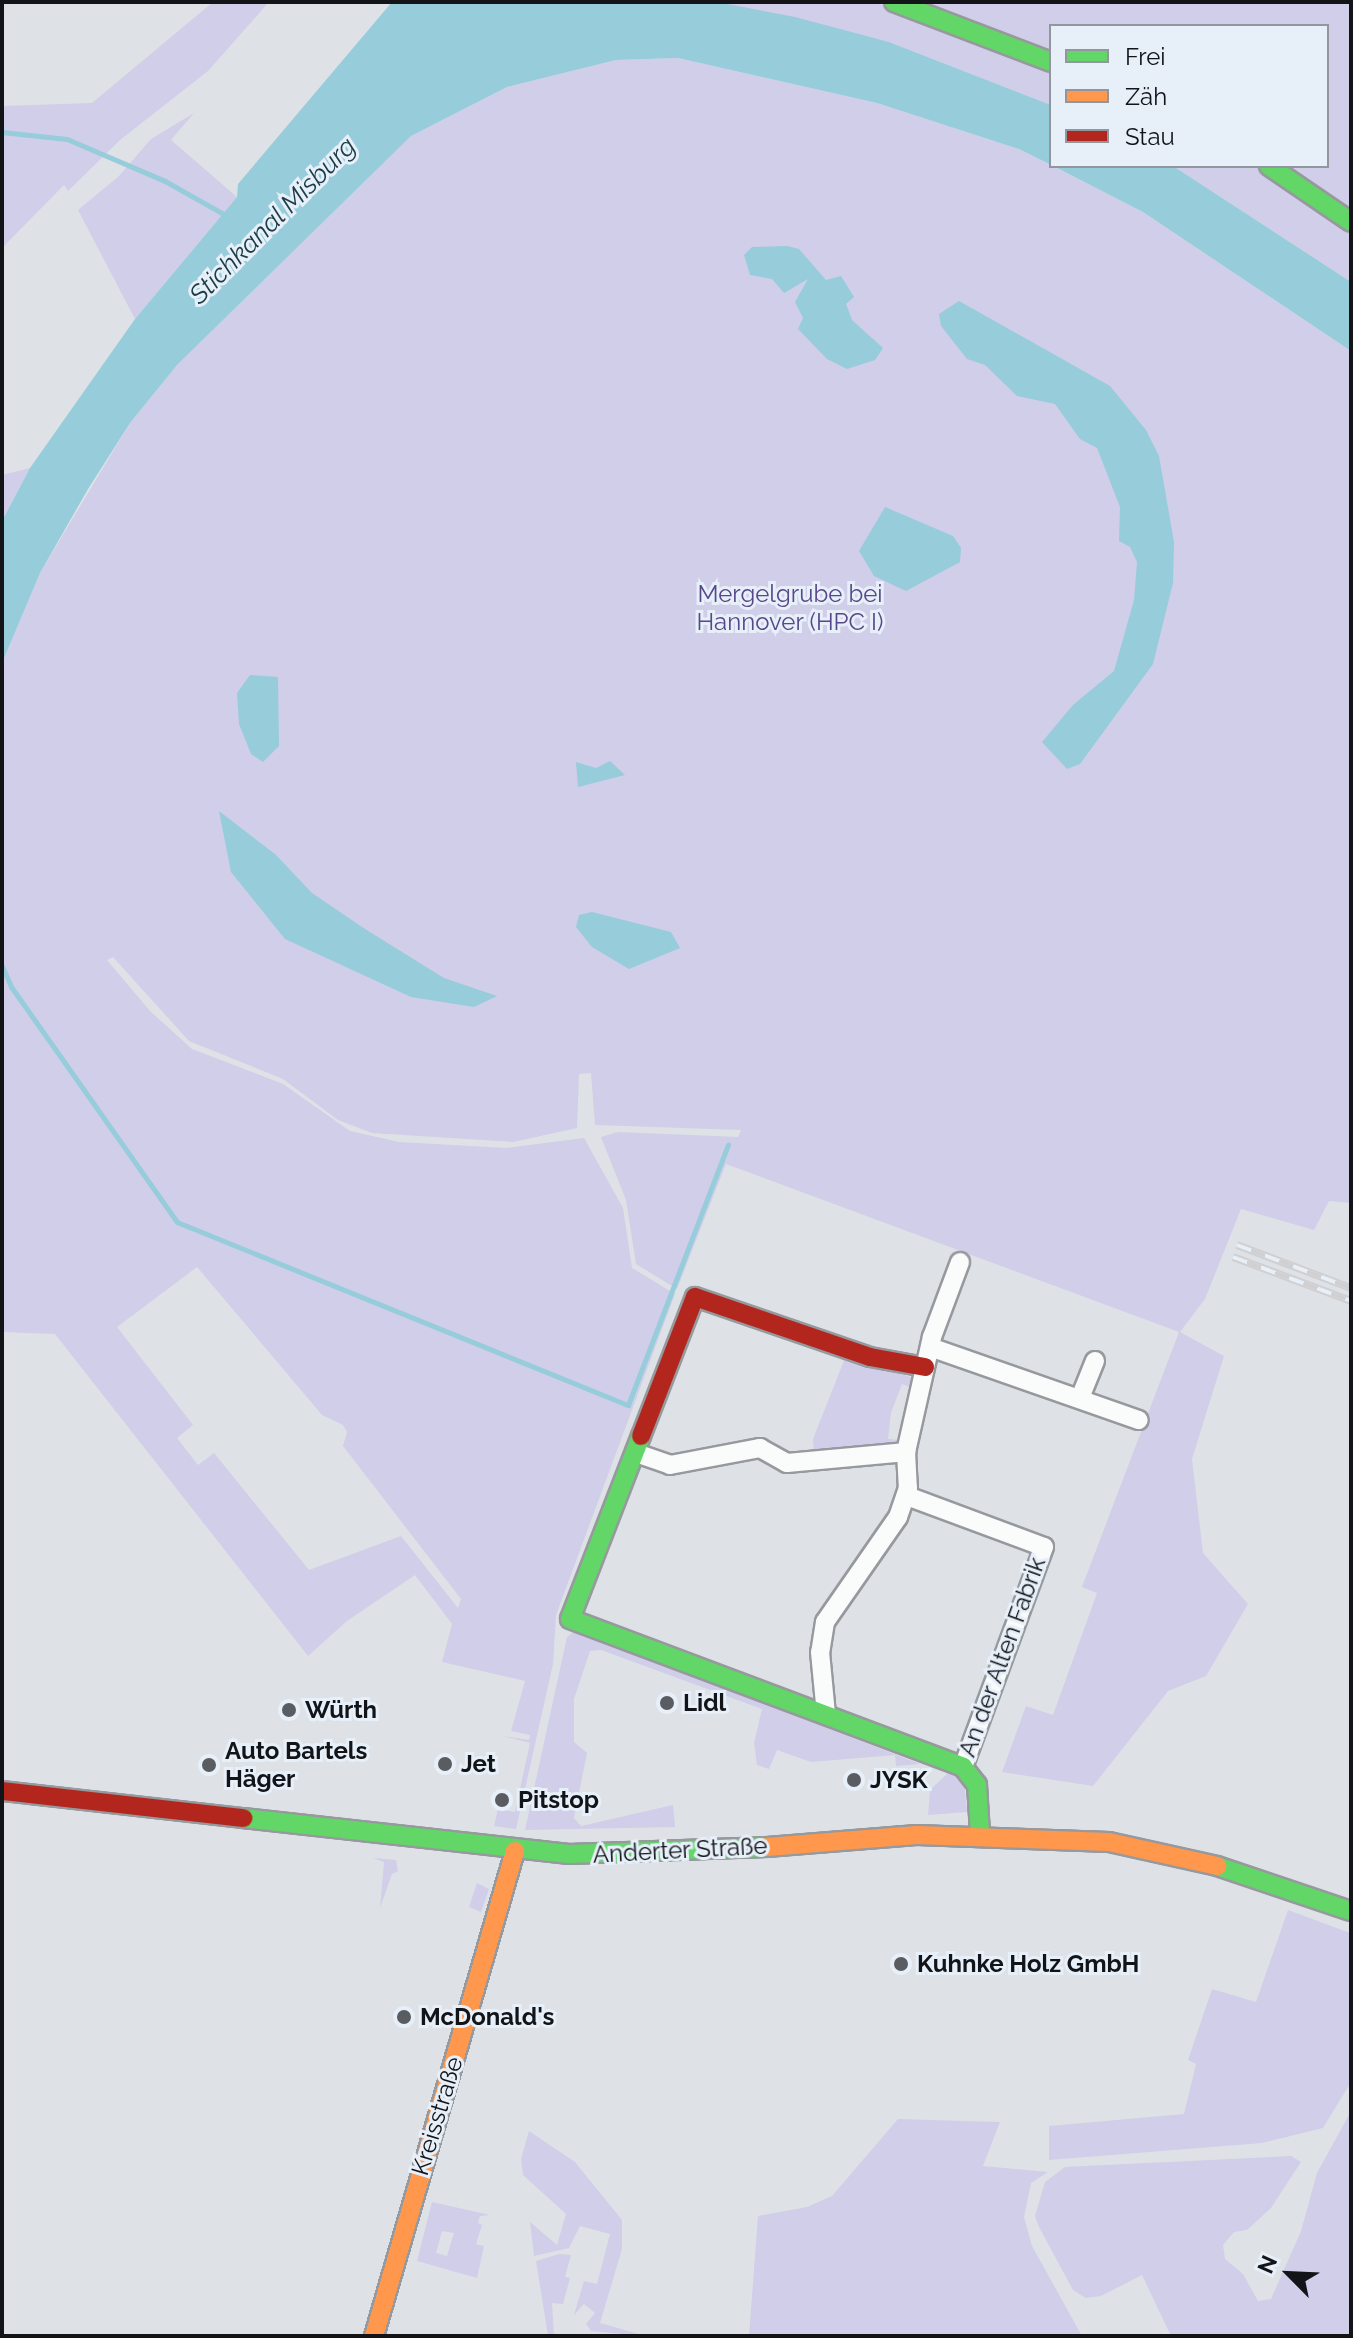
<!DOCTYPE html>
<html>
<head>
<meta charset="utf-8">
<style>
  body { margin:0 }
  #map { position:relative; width:1353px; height:2338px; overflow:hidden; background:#dee2e7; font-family:Raleway,sans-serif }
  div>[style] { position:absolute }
  .green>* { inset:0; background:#d0cee8 }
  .water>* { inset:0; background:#97ccdb }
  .stream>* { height:5px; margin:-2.5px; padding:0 2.5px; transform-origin:2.5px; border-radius:2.5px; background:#97ccdb }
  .roads { filter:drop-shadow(2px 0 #96999d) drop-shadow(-2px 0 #96999d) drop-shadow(0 2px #96999d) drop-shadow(0 -2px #96999d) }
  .street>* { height:18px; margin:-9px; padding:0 9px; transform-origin:9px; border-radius:9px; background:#fafbfb }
  .fast>* { height:18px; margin:-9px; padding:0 9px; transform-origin:9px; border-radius:9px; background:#63d668 }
  .slow>* { height:18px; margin:-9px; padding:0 9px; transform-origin:9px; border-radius:9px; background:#ff974d }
  .jam>* { height:18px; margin:-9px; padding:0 9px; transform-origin:9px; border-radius:9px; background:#b3261e }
  .rail>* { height:8px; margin-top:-4px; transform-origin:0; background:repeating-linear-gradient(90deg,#e7eff9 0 15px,#d0d0d2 0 30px); box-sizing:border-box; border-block:2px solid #d0d0d2 }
  .dots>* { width:22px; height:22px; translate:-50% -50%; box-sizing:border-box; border:4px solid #e7eff9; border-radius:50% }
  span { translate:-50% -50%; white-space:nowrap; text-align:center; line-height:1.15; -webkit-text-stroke:6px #e7eff9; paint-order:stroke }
  .park-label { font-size:24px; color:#59478b }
  .street-label { font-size:24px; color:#121418 }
  .poi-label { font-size:24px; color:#121418; font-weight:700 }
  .left { translate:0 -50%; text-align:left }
  .water-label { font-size:26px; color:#193c45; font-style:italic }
  .frame { position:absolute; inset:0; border:4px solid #121418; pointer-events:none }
  .legend { position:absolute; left:1049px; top:24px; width:280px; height:144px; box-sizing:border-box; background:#e7eff9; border:2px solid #92979f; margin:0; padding:10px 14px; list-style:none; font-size:24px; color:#121418 }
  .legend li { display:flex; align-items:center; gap:16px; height:40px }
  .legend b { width:40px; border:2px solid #92979f }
  .north { position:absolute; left:1249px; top:2234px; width:80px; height:80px; -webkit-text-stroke:6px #e7eff9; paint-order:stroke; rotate:294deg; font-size:22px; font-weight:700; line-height:32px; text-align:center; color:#121418 }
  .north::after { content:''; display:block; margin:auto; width:28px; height:36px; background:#121418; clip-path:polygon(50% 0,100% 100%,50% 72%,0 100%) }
</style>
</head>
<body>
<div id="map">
  <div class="green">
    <i style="clip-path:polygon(213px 2px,269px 2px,208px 71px,120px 140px,68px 191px,64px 185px,2px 248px,2px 106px,92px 103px)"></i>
    <i style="clip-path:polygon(717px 2px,875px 2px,1051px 67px,1051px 105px,889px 42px)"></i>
    <i style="clip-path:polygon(909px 2px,1351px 2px,1351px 215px,1279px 166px,1327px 166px,1327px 26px,1051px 26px,1051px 55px)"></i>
    <i style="clip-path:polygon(evenodd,678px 58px,877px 103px,1019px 149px,1143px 212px,1351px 351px,1351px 1203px,1329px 1201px,1314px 1230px,1241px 1209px,1205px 1299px,1180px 1332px,1224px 1356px,1192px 1459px,1203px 1553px,1248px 1604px,1206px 1676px,1168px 1691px,1093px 1786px,1002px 1772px,1026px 1706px,1053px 1715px,1097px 1593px,1082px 1587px,1179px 1332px,726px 1164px,677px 1289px,636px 1264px,626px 1200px,601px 1137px,618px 1132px,738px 1137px,741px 1130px,595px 1125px,591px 1073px,579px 1074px,577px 1128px,513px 1142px,372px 1133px,338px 1120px,283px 1079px,189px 1041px,113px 957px,107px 960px,150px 1011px,192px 1049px,283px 1084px,350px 1131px,399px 1142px,507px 1148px,584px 1138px,623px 1208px,632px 1268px,675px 1294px,556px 1615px,553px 1664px,516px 1829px,494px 1826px,498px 1809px,515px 1812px,530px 1743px,503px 1736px,529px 1740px,530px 1735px,511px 1731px,525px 1681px,442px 1662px,452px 1624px,415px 1575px,347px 1621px,308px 1656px,55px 1334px,2px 1332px,2px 663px,40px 573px,130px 423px,177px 365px,411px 136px,507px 87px,616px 60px,678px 58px,197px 1267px,322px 1415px,343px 1425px,347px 1432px,343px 1446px,461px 1599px,458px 1608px,401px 1536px,309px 1570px,214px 1453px,198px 1465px,177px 1438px,193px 1425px,117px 1327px,197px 1267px)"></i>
    <i style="clip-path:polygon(194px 113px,171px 140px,237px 197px,135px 319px,78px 210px,119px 176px,151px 139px)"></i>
    <i style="clip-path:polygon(1173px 166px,1257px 166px,1351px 228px,1351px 282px)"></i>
    <i style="clip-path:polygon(30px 468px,2px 521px,2px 475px)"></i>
    <i style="clip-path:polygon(845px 1358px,914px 1378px,912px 1388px,902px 1384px,891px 1413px,888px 1439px,899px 1440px,896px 1444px,814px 1455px,813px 1439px)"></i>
    <i style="clip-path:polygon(575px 1631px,920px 1764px,896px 1766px,895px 1755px,811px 1762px,777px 1750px,769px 1769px,757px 1765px,754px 1743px,762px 1709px,601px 1650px,590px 1651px,574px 1699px,574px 1742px,587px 1753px,574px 1818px,581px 1826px,673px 1805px,675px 1827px,525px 1830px,567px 1637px)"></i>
    <i style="clip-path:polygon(950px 1771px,964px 1781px,967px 1812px,928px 1815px,930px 1790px)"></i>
    <i style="clip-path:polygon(373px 1858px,396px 1860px,398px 1871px,392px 1874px,380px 1908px,384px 1862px)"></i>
    <i style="clip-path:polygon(477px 1883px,489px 1889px,481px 1912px,469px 1907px)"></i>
    <i style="clip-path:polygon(1288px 1910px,1350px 1933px,1351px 2082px,1323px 2128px,1262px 2143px,1049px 2160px,1049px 2126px,1184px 2114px,1196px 2064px,1188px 2060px,1212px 1989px,1256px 2002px)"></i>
    <i style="clip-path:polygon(1351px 2111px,1351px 2336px,1171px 2336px,1142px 2275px,1101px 2296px,1086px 2298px,1073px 2290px,1039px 2227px,1035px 2216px,1045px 2182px,1065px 2167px,1291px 2156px,1301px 2162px,1271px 2208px,1247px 2230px,1234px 2232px,1223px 2245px,1225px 2259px,1243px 2274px,1258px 2301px,1271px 2299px,1301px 2231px,1317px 2173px)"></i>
    <i style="clip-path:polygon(898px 2119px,1000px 2122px,983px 2166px,1048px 2172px,1031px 2183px,1024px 2217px,1032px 2246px,1082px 2336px,749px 2336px,758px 2216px,807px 2207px,832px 2196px)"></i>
    <i style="clip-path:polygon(529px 2131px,575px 2162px,622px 2220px,622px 2249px,600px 2323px,646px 2336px,591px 2331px,586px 2324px,595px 2313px,584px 2304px,574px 2315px,584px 2281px,597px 2284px,610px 2234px,580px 2226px,569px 2248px,534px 2256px,530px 2222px,557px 2245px,566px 2214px,523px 2175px,521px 2159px)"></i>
    <i style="clip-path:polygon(evenodd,432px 2202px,490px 2215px,480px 2216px,478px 2223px,482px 2225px,476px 2244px,484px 2246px,477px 2278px,417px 2261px,432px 2202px,442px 2231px,454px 2233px,447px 2256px,436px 2253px,442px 2231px)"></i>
    <i style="clip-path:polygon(559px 2254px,571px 2255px,565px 2277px,570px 2278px,563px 2304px,552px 2303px,554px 2336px,548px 2336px,536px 2261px)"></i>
  </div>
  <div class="water">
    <i style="clip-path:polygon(392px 2px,717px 2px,795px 17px,889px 42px,1051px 105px,1051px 165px,1019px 149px,877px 103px,678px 58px,616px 60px,507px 87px,411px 136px,177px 365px,130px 423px,88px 489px,40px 573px,2px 663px,2px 521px,30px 468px,135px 319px,237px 197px,238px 184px)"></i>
    <i style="clip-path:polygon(1053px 166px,1173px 166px,1351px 282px,1351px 351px,1143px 212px)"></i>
    <i style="clip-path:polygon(787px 246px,799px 249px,826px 280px,841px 276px,854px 297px,846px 304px,852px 320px,883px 348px,875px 360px,847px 369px,827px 359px,798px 329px,803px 318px,795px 302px,808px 279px,784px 293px,772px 279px,750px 275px,744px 255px,752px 247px)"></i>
    <i style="clip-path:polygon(959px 301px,1110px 386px,1146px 430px,1159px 456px,1174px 542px,1173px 583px,1153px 664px,1080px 764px,1067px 769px,1042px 742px,1073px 705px,1114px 671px,1134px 600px,1137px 562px,1130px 547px,1119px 541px,1120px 507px,1097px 448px,1080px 439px,1055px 404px,1017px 396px,985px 365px,967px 359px,941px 326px,939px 314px)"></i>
    <i style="clip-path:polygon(885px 507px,953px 536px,961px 548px,960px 562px,906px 591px,874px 576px,859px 551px)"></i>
    <i style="clip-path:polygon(250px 675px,278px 677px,279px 746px,263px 762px,251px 754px,239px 724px,237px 693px)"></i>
    <i style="clip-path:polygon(610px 761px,625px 775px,578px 787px,576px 762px,596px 768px)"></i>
    <i style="clip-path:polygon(219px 811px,276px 855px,312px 893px,365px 929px,444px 978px,497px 996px,474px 1007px,411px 997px,285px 939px,231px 872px)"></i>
    <i style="clip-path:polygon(592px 912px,671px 932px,680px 948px,629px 969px,592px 947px,576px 927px,579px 915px)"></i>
  </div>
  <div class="stream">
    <i style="left:2px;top:132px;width:65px;rotate:6.1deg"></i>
    <i style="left:67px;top:139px;width:107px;rotate:23.2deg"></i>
    <i style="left:165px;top:181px;width:71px;rotate:29.4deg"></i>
    <i style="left:2px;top:966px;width:24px;rotate:66deg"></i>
    <i style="left:12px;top:988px;width:286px;rotate:54.8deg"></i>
    <i style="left:177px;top:1222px;width:487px;rotate:22.1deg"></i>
    <i style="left:628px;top:1405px;width:279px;rotate:-69deg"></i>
  </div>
  <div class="roads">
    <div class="street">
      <i style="left:930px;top:1347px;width:221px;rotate:19.3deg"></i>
      <i style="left:1080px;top:1398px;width:40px;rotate:-68deg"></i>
      <i style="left:906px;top:1452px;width:118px;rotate:-77.3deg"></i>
      <i style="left:932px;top:1337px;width:80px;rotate:-69.5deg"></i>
      <i style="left:636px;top:1453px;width:36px;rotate:19deg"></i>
      <i style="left:670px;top:1465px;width:92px;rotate:-10.7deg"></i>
      <i style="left:760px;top:1448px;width:31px;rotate:29deg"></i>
      <i style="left:787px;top:1463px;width:120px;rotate:-5.3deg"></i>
      <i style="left:906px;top:1452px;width:36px;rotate:87deg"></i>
      <i style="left:908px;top:1488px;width:31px;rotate:109deg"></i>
      <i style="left:898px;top:1517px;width:128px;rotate:124.8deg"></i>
      <i style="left:825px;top:1622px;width:30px;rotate:99deg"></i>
      <i style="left:820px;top:1652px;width:62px;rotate:84.5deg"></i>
      <i style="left:907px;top:1496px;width:146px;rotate:20.4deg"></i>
      <i style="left:1044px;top:1547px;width:234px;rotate:110.2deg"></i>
    </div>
    <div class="fast">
      <i style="left:894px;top:2px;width:168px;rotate:20.9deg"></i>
      <i style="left:1269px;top:166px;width:99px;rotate:34.3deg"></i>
      <i style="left:641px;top:1436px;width:196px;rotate:111.2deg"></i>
      <i style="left:570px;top:1619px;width:420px;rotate:20.6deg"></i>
      <i style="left:963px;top:1767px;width:23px;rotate:52deg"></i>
      <i style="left:977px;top:1785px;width:48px;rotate:86.4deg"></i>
      <i style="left:243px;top:1818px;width:328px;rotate:6.3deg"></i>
      <i style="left:569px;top:1854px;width:198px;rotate:-2deg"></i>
      <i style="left:1217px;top:1866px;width:141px;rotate:18.6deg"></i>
    </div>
    <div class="slow">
      <i style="left:767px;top:1847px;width:150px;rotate:-4.6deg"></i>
      <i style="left:917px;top:1835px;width:192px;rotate:2.1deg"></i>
      <i style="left:1109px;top:1842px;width:111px;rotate:12.5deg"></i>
      <i style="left:374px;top:2336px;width:505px;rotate:-73.79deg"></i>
    </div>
    <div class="jam">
      <i style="left:641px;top:1436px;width:149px;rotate:-68.8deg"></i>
      <i style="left:695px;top:1297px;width:185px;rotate:18.9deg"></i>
      <i style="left:870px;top:1357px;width:56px;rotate:10.3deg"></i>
      <i style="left:2px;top:1791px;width:243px;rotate:6.4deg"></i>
    </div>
  </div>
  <div class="rail">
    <i style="left:1237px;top:1245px;width:122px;rotate:20.7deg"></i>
    <i style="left:1233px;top:1257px;width:126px;rotate:20.4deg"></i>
  </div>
  <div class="dots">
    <i style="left:667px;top:1703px;background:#595c60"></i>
    <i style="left:289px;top:1710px;background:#595c60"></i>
    <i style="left:445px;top:1764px;background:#595c60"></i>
    <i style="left:209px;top:1765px;background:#595c60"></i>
    <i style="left:854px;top:1780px;background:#595c60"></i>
    <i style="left:502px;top:1800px;background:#595c60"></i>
    <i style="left:901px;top:1964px;background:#595c60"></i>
    <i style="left:404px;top:2017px;background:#595c60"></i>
  </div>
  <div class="park-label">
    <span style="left:790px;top:608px">Mergelgrube bei<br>Hannover (HPC I)</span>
  </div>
  <div class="street-label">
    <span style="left:1002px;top:1657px;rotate:-70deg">An der Alten Fabrik</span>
    <span style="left:680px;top:1850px;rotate:-3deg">Anderter Straße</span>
    <span style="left:437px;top:2116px;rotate:-73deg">Kreisstraße</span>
  </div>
  <div class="poi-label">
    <span class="left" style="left:683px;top:1703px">Lidl</span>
    <span class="left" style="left:305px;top:1710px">Würth</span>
    <span class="left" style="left:225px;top:1765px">Auto Bartels<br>Häger</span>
    <span class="left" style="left:461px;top:1764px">Jet</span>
    <span class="left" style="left:870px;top:1780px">JYSK</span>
    <span class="left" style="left:518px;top:1800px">Pitstop</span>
    <span class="left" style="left:917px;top:1964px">Kuhnke Holz GmbH</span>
    <span class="left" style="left:420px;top:2017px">McDonald's</span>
  </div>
  <div class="water-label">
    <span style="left:273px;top:221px;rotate:-45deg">Stichkanal Misburg</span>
  </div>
  <div class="frame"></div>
  <ul class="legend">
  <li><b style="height:10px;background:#63d668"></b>Frei</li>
  <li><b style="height:10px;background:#ff974d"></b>Zäh</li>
  <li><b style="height:10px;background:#b3261e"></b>Stau</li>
  </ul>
  <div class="north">N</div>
</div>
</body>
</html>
